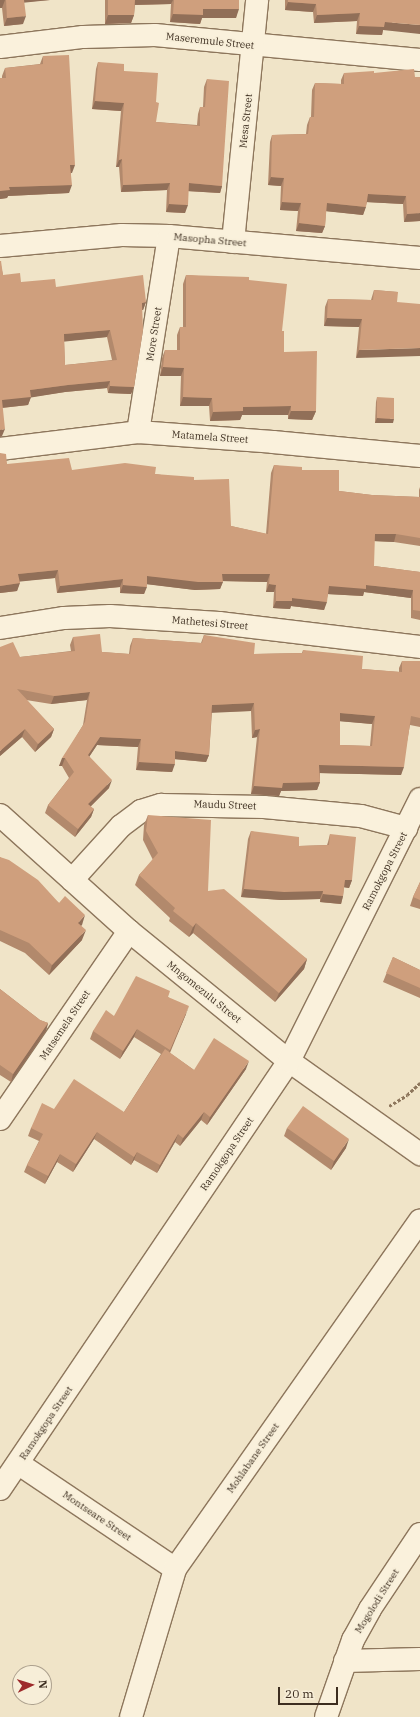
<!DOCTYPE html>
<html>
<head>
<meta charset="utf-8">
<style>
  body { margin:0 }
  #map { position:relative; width:420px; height:1717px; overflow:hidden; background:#f0e4c8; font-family:"IBM Plex Serif",serif }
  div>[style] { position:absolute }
  .path>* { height:2.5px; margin-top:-1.25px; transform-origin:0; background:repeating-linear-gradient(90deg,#8d765c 0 3px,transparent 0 5px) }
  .roads { filter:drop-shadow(1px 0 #8d765c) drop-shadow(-1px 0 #8d765c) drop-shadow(0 1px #8d765c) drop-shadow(0 -1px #8d765c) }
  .minor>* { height:22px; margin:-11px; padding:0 11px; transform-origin:11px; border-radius:11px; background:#faf1dc }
  .tertiary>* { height:22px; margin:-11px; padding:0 11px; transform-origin:11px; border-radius:11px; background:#faf1dc }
  .wall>* { inset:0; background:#b2896c }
  .shaded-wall>* { inset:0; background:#916f58 }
  .building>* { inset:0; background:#cf9f7d }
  span { translate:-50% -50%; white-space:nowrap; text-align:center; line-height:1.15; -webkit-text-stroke:3px #f7eed8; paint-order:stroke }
  .street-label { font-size:10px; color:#3d2e20 }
  .north { position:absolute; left:12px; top:1665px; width:40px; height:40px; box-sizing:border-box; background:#f7eed8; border:1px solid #ada18e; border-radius:50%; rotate:86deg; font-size:11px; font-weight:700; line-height:16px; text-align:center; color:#3d2e20 }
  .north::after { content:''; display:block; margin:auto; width:14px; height:18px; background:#9e2a2b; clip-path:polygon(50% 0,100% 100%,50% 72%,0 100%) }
  .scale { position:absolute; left:278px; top:1687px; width:60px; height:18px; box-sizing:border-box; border:2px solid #3d2e20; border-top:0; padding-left:5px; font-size:12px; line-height:14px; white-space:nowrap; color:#3d2e20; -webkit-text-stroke:3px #f7eed8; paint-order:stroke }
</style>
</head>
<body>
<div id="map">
  <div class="path">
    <i style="left:389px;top:1106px;width:21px;rotate:-31deg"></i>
    <i style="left:407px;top:1095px;width:18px;rotate:-43deg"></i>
  </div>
  <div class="roads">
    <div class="minor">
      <i style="left:0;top:47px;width:84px;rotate:-6.9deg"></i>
      <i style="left:83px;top:37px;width:72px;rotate:-1.6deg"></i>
      <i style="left:155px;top:35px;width:266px;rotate:5.4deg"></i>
      <i style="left:233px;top:242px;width:243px;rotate:-84.3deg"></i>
      <i style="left:0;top:246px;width:122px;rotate:-5.2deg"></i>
      <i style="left:122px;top:235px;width:47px;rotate:1.2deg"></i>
      <i style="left:169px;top:236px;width:252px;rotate:5deg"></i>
      <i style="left:138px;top:432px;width:198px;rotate:-81deg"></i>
      <i style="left:0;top:449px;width:139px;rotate:-7deg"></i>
      <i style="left:138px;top:432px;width:135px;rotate:4.2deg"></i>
      <i style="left:273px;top:442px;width:148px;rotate:5.4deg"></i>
      <i style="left:0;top:628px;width:65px;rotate:-8.9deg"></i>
      <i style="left:64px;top:618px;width:46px;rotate:-2.5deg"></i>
      <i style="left:110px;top:616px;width:109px;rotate:3.7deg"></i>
      <i style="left:219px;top:623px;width:202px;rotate:6.8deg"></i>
      <i style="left:0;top:815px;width:173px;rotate:42deg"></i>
      <i style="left:129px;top:931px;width:206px;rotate:39.1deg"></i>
      <i style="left:289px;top:1061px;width:161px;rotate:35.4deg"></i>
      <i style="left:72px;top:880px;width:73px;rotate:-47.8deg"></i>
      <i style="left:121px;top:826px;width:25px;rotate:-37deg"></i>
      <i style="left:141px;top:811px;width:21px;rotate:-17deg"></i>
      <i style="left:161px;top:805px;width:103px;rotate:1.1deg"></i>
      <i style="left:264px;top:807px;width:97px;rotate:5.3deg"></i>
      <i style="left:361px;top:816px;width:47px;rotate:14.9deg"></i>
      <i style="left:0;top:1119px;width:228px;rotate:-55.5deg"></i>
      <i style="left:19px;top:1464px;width:188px;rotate:33.9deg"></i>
      <i style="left:345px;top:1661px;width:75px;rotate:-1.5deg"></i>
      <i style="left:131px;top:1717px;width:154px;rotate:-73.4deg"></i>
      <i style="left:175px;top:1569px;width:426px;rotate:-54.9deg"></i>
      <i style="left:326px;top:1717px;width:82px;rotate:-70.7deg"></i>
      <i style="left:353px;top:1640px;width:35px;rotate:-61deg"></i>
      <i style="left:370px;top:1609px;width:90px;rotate:-56.3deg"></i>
    </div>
    <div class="tertiary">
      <i style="left:0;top:1489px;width:516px;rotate:-55.97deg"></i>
      <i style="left:289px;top:1061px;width:293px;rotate:-63.4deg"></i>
    </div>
  </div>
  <div class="wall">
    <i style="clip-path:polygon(0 0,50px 0,24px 2px,23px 24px,4px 26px,2px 8px,0 8px)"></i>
    <i style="clip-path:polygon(105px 0,239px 0,236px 18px,202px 18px,200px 24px,170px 22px,171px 4px,135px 5px,134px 15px,131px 23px,105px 24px)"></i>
    <i style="clip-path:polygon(285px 0,420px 0,383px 30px,382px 35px,356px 34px,357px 21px,314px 23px,313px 12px,285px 10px)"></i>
    <i style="clip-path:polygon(43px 56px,72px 173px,71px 173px,69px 193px,8px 196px,7px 198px,0 199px,0 78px,2px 78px,2px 76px,5px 68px,40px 64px)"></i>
    <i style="clip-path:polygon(98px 62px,124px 71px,156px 102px,156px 122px,197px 125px,198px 114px,200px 107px,203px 107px,204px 87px,207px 79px,222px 186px,220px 193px,188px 191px,185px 213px,166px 212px,167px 190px,121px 192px,119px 167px,116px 167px,121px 111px,92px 109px,96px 69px)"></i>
    <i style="clip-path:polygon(344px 73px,374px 73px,420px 221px,404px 222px,403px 204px,367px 202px,363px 215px,326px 211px,325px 226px,322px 233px,296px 231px,298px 211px,280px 210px,281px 186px,268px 185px,270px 142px,272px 135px,306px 134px,307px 125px,310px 117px,311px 117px,312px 90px,315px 83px,341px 84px,341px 80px)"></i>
    <i style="clip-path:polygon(evenodd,0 261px,3px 275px,21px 282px,56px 287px,146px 302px,143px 310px,142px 310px,134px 387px,131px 394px,108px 393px,107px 388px,65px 392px,31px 397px,28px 405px,2px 408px,2px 436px,0 437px,0 261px,107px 337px,112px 360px,65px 365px,64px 341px,107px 337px)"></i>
    <i style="clip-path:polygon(186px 275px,249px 280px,282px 331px,284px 352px,316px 411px,312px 420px,288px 419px,288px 415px,242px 415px,240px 420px,210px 421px,209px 406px,180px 406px,181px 376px,160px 376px,162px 358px,165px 350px,177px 350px,177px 335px,180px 327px,183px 327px,183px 284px)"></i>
    <i style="clip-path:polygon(374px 290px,398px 292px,356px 358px,359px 327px,324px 326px,325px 307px,328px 299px,371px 300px)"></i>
    <i style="clip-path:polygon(377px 397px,393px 423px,375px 423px,376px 402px)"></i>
    <i style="clip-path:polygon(0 453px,7px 464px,72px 470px,155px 474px,194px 480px,231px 526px,266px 534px,271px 473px,274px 465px,302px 470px,339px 491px,372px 495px,419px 497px,419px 490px,420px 487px,420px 546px,394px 542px,374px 541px,374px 566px,420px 572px,420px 620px,411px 618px,411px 598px,364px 592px,363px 596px,328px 594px,324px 610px,291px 606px,290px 609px,273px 608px,274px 592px,266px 592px,267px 582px,223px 581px,220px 589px,195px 590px,147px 584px,144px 594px,120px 593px,120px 587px,57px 593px,55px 578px,20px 581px,17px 591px,0 593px)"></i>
    <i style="clip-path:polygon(evenodd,204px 635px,254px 654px,302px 653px,303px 650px,362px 669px,399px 672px,399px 668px,402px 661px,420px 661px,420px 727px,410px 725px,401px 775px,320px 773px,320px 782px,317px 790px,281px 791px,279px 796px,251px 794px,257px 737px,252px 738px,251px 711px,212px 712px,209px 755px,206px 762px,175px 759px,172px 772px,136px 770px,138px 747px,97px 745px,89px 757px,109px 788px,90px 807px,94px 809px,91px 817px,75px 837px,45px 813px,48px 805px,69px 778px,62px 766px,59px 766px,83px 725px,87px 700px,51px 704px,26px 700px,54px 729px,51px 737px,35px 752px,22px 737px,0 756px,20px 657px,71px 651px,70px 645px,73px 637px,102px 652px,129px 654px,130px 646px,133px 638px,201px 643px,204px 635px,340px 721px,372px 724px,370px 746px,340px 745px,340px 721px)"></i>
    <i style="clip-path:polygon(148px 815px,208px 891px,307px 959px,304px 969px,275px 1002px,193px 933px,189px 937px,169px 921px,170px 918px,135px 885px,139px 875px,153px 860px,143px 840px,144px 825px)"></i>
    <i style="clip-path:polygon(251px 831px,299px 846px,327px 845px,328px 842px,330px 834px,352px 880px,349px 888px,344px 887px,343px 896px,341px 904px,320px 902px,320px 899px,281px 900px,241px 897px,248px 839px)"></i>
    <i style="clip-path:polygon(0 857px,59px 903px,82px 925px,81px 925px,82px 940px,49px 975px,25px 953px,0 941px)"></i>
    <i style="clip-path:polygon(420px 882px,420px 909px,410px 906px,413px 897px)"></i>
    <i style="clip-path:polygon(393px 957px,420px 970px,420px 998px,383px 982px)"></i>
    <i style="clip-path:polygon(0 989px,40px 1020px,48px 1023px,46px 1031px,11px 1082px,0 1075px)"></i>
    <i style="clip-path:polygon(168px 997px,186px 1014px,170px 1053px,194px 1070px,246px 1069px,207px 1125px,201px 1120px,180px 1146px,175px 1142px,157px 1173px,134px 1160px,131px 1165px,94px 1139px,73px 1172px,57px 1162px,45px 1184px,24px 1172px,27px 1165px,39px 1141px,28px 1136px,31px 1128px,54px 1109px,124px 1112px,161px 1054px,134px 1037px,120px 1059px,90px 1039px,93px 1031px,114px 1016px)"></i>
    <i style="clip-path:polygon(287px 1128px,346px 1148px,331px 1170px,284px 1136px)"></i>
  </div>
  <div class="shaded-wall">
    <i style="clip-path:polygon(0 0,5px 0,2px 8px,0 8px)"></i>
    <i style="clip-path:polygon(22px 0,50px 0,21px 3px)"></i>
    <i style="clip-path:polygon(134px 0,173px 0,171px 4px,132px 5px)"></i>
    <i style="clip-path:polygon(288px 2px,316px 4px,313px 12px,285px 10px)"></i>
    <i style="clip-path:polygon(203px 9px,239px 9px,236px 18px,202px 18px,200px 24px,170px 22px,173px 14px)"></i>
    <i style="clip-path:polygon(360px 13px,357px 21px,314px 23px,317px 15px)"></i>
    <i style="clip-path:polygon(108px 15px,134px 15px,131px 23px,105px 24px)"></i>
    <i style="clip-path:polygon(26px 16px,23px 24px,4px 26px,7px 18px)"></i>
    <i style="clip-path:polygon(385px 22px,420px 25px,420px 34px,383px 30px,382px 35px,356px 34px,359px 26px)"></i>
    <i style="clip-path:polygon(95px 101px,124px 103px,121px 111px,92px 109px)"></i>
    <i style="clip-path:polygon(122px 159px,119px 167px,116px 167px,119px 160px)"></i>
    <i style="clip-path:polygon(70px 165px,75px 165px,72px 173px,67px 173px)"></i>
    <i style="clip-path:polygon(271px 177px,284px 178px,281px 186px,268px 185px)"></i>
    <i style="clip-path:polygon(170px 183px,167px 190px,121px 192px,123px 185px)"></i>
    <i style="clip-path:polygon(189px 183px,222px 186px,220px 193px,186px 191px)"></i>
    <i style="clip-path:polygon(72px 185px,69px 193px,8px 196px,7px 198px,0 199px,0 191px,9px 187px)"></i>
    <i style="clip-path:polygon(368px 194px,406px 196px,403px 204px,365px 202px)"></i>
    <i style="clip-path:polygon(282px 202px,301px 203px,298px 211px,280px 210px)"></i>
    <i style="clip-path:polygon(327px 203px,366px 207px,363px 215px,324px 211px)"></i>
    <i style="clip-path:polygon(169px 204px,188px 205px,185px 213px,166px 212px)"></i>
    <i style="clip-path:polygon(420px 213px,420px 221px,404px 222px,407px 214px)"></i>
    <i style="clip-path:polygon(299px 223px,325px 226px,322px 233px,296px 231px)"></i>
    <i style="clip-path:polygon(146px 302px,143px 310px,139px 310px,142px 303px)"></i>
    <i style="clip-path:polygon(327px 318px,362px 319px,359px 327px,324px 326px)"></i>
    <i style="clip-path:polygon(110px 330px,107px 337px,61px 342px,64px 334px)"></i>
    <i style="clip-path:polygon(420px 348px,420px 356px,356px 358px,359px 350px)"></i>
    <i style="clip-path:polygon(163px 367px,184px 368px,181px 376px,160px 376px)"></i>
    <i style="clip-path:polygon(110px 381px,107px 388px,65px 392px,28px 398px,31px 397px,28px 405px,0 408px,2px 400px,30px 390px,68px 385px)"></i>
    <i style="clip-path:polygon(110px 386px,134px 387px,131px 394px,108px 393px)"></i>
    <i style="clip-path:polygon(183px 397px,212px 398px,209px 406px,180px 406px)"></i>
    <i style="clip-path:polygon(291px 406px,288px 415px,242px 415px,240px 420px,210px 421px,213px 412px,243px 407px)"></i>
    <i style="clip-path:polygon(291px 411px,316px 411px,312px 420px,288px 419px)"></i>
    <i style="clip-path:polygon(377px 418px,394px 419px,393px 423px,375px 423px)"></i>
    <i style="clip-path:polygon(5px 429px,2px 436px,0 437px,0 430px)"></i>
    <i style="clip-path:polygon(375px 534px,396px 534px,394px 542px,372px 541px)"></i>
    <i style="clip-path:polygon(58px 570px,55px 578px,16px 582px,18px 574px)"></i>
    <i style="clip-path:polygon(222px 574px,270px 574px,267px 582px,219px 581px)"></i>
    <i style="clip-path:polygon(147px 576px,223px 582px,220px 589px,195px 590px,145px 584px)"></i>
    <i style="clip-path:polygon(123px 579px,120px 587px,57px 593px,60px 586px)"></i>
    <i style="clip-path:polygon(20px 583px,17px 591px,0 593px,0 586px)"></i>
    <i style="clip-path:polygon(269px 584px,276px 585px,274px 592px,266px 592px)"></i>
    <i style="clip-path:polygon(123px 585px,147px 587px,144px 594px,120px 593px)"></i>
    <i style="clip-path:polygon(366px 585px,413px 590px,411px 598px,364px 592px,363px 596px,326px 594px,329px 586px)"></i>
    <i style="clip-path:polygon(292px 598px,327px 602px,324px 610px,291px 606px,290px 609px,273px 608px,276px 601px)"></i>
    <i style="clip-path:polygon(90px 692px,87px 700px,51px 704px,54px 696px)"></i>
    <i style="clip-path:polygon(254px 703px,251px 711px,209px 713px,212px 705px)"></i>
    <i style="clip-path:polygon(340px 713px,375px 716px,372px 724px,337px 721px)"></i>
    <i style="clip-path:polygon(25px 729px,22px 737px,0 756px,0 751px)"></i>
    <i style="clip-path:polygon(54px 729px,51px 737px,35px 752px,38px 744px)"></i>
    <i style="clip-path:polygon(260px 729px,257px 737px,252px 738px,255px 730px)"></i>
    <i style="clip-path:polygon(100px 737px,141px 739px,138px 747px,97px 745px,85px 763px,88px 755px)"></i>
    <i style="clip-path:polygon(175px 751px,209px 755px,206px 762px,173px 759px)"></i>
    <i style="clip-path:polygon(62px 758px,65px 758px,62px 766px,59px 766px)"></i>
    <i style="clip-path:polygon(139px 762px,175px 764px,172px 772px,136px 770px)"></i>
    <i style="clip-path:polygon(319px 765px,404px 767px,401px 775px,317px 773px)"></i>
    <i style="clip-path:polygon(112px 780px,109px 788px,85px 812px,88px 804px)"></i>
    <i style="clip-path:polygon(320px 782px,317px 790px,281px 791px,279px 796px,251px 794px,254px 786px,283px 783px)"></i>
    <i style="clip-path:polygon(94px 809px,91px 817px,75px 837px,78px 829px)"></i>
    <i style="clip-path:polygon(345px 880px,352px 880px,349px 888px,342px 887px)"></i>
    <i style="clip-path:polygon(244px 889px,323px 891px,320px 899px,281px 900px,241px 897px)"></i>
    <i style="clip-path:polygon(323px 894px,343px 896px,341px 904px,320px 902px)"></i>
    <i style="clip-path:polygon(85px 915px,82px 925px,75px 932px,78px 923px)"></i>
    <i style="clip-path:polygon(196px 923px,193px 933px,189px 937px,193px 927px)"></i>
    <i style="clip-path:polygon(86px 930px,82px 940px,49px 975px,52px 965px)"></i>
    <i style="clip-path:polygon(307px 959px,304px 969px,275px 1002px,279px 993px)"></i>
    <i style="clip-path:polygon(189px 1006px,186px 1014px,167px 1058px,170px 1050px)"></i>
    <i style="clip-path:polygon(48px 1023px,46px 1031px,11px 1082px,13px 1074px)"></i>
    <i style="clip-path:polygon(137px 1029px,134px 1037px,120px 1059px,123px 1051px)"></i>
    <i style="clip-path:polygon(249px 1061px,246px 1069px,207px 1125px,210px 1117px)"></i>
    <i style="clip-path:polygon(204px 1112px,201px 1120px,180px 1146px,183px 1138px)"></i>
    <i style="clip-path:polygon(97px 1132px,94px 1139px,73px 1172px,76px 1164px)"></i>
    <i style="clip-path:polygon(178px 1134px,175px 1142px,157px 1173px,160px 1165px)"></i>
    <i style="clip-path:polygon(349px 1139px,346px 1148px,331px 1170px,334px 1161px)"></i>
    <i style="clip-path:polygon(137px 1152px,134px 1160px,131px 1165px,134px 1157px)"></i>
    <i style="clip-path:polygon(60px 1154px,57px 1162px,45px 1184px,48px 1176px)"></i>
  </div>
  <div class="building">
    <i style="clip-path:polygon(6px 0,24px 0,26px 16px,7px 18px)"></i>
    <i style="clip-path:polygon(108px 0,135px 0,134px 15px,108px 15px)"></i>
    <i style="clip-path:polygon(174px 0,239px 0,239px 9px,203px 9px,203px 15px,173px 14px)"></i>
    <i style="clip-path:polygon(288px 0,420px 0,420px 25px,385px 22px,384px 27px,359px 26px,360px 13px,317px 15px,316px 4px,288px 2px)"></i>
    <i style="clip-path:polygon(69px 55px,75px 165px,70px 165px,72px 185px,9px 187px,10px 190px,0 191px,0 78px,6px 78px,5px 68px,43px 64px,43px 56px)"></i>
    <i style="clip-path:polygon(98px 62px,124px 64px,124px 71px,158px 73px,156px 102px,159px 103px,156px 122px,200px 126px,200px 107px,205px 107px,207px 79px,229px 81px,222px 186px,189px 183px,188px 205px,169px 204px,170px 183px,123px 185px,122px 159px,119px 160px,124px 103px,95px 101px)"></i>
    <i style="clip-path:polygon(414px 69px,415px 77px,420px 77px,420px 213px,407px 214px,406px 196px,368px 194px,366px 207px,327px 203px,325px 226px,299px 223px,301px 203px,282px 202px,284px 178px,271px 177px,272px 135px,308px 134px,310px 117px,314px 117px,315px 83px,344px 84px,344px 73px,374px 71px,374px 73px)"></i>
    <i style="clip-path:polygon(evenodd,0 261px,1px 261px,3px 275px,20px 273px,21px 282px,55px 279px,56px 287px,143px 275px,146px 302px,142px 303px,143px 330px,134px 387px,110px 386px,110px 381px,68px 385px,30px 390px,31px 397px,2px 400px,5px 429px,0 430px,0 261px,110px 330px,117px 360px,65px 365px,64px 334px,110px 330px)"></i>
    <i style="clip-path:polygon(186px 275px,249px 277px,249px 280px,287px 284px,282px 331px,284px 331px,284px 352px,317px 351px,316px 411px,291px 411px,291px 406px,243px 407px,243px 411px,213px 412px,212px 398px,183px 397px,184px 368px,163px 367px,165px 350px,180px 350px,180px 327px,186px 327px)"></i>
    <i style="clip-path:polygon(374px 290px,398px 292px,397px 302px,420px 304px,420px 348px,359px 350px,362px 319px,327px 318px,328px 299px,373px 300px)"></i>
    <i style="clip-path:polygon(377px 397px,394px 398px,394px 419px,377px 418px)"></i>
    <i style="clip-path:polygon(0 453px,6px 454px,7px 464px,69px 458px,72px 470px,125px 463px,156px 467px,155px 474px,194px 477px,194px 480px,229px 479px,231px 526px,268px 534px,274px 465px,302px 467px,302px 470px,339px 470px,339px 491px,372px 495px,420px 497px,420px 538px,396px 534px,375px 534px,374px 566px,420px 572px,420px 611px,413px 610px,413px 590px,366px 585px,366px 589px,329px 586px,327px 602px,292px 598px,292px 601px,276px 601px,276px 585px,269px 584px,270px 574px,222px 574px,223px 582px,198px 582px,147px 576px,147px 587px,123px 585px,123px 579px,60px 586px,58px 570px,18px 574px,20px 583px,0 586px)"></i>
    <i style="clip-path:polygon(evenodd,100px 634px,102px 652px,130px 654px,133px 638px,202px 643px,204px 635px,255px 643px,254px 654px,303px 653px,303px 650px,363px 656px,362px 669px,402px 672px,402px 661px,420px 661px,420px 718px,411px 716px,404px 767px,319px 765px,320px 782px,283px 783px,282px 788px,254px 786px,260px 729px,255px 730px,254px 703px,212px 705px,209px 755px,175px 751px,175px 764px,139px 762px,141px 739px,100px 737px,88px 755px,112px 780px,88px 804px,94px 809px,78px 829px,48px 805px,74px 772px,65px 758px,62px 758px,85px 722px,90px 692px,54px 696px,17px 689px,54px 729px,38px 744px,25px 729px,0 751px,0 647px,13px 642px,20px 657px,75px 651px,73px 637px,100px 634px,340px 713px,375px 716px,372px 746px,340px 745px,340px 713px)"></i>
    <i style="clip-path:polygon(148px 815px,211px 820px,208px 891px,224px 889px,307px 959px,279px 993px,196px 923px,193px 927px,173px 911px,175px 908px,139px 875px,158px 853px,146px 831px)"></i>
    <i style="clip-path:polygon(251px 831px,299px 837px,299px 846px,329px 845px,330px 834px,356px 837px,352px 880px,345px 880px,343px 896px,323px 894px,323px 891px,284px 892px,244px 889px)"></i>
    <i style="clip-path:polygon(0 857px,9px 860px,38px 880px,59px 903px,65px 896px,85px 915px,78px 923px,86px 930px,52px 965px,29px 943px,0 930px)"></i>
    <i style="clip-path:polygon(420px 882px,420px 900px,413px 897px)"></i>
    <i style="clip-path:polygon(393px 957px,420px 970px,420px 988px,386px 973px)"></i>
    <i style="clip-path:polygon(136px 976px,170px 991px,168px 997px,189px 1006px,170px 1050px,137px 1029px,123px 1051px,93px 1031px,106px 1010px,114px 1016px)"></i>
    <i style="clip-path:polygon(0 989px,40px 1020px,48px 1023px,13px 1074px,0 1065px)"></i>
    <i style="clip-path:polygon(214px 1038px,249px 1061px,210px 1117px,204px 1112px,183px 1138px,178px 1134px,160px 1165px,137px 1152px,134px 1157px,97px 1132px,76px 1164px,60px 1154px,48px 1176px,27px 1165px,43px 1134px,31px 1128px,42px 1103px,54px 1109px,74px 1079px,124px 1112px,165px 1049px,194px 1070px)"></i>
    <i style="clip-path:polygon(303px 1106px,349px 1139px,334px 1161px,287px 1128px)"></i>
  </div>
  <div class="street-label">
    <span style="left:210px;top:41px;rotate:6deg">Maseremule Street</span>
    <span style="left:246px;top:121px;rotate:-84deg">Mesa Street</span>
    <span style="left:210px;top:240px;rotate:5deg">Masopha Street</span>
    <span style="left:154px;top:334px;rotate:-81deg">More Street</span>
    <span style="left:210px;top:437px;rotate:4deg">Matamela Street</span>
    <span style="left:210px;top:623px;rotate:5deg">Mathetesi Street</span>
    <span style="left:225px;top:805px;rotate:2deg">Maudu Street</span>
    <span style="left:385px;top:871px;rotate:-63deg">Ramokgopa Street</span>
    <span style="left:204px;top:992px;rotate:39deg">Mngomezulu Street</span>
    <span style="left:65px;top:1025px;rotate:-56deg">Matsemela Street</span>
    <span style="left:227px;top:1154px;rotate:-56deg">Ramokgopa Street</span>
    <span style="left:46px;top:1423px;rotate:-56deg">Ramokgopa Street</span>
    <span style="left:253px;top:1458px;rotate:-55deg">Mohlabane Street</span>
    <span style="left:97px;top:1516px;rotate:34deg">Montseare Street</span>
    <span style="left:377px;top:1601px;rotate:-58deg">Mogolodi Street</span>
  </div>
  <div class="north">N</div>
  <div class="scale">20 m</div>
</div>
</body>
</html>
